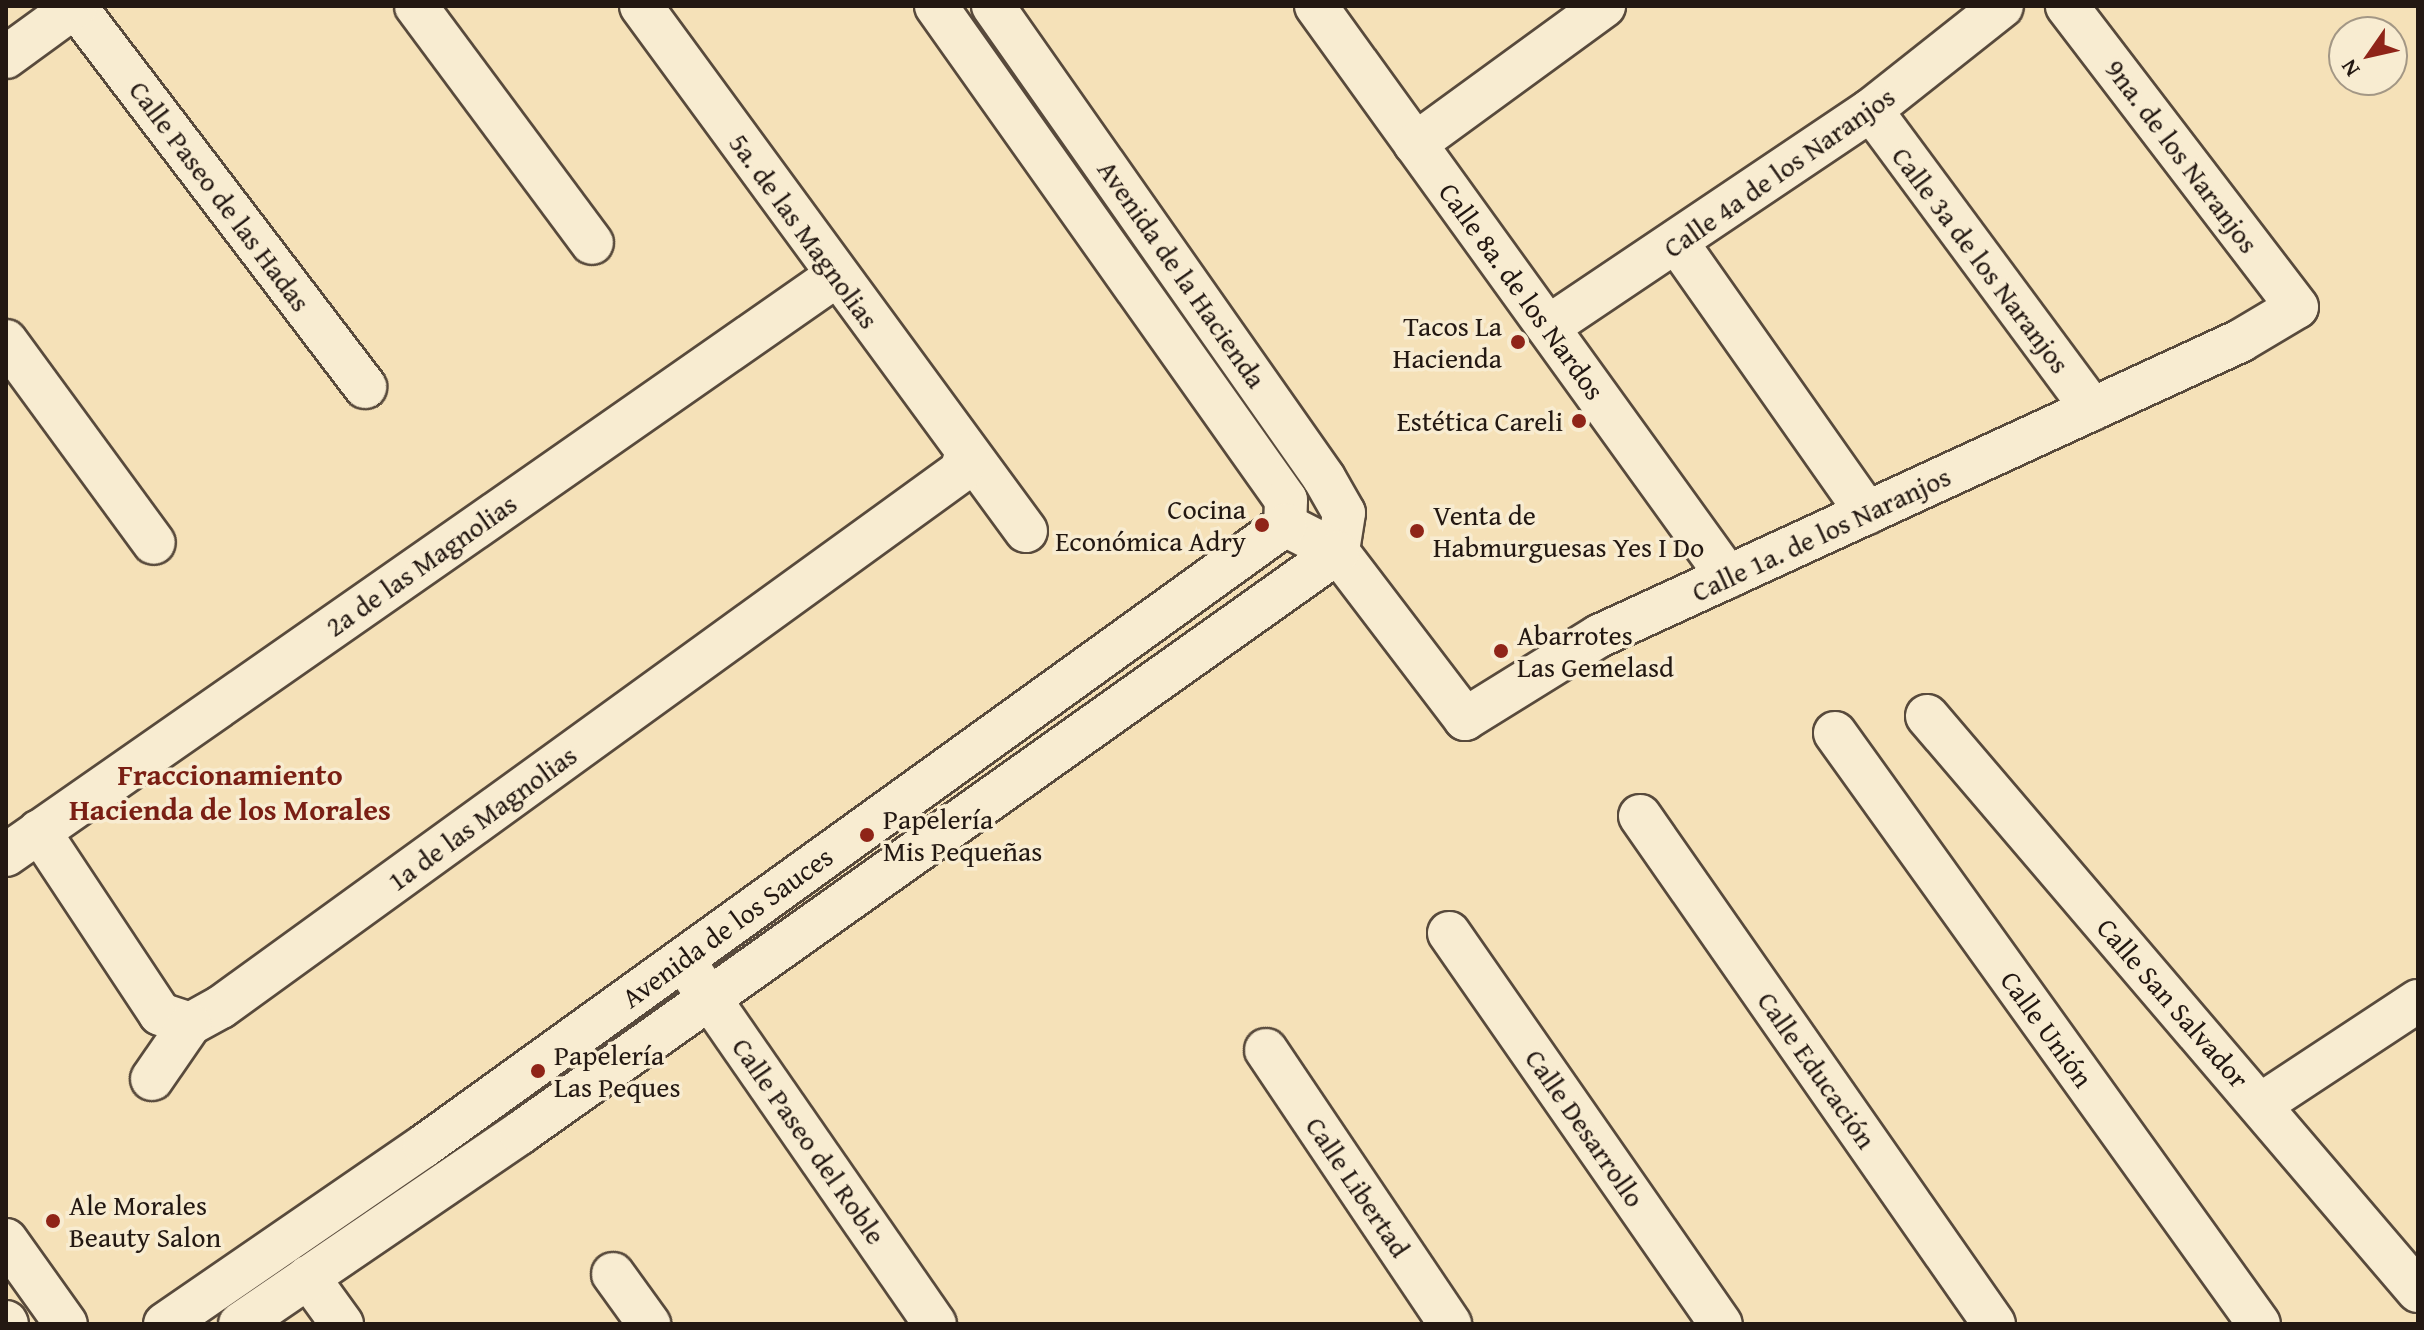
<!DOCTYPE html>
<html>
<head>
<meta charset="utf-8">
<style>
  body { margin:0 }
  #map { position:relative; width:2424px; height:1330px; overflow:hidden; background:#f5e1b8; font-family:"Gentium Book Plus",serif }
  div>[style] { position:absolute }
  .roads { filter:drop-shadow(2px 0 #584a3c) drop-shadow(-2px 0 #584a3c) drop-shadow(0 2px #584a3c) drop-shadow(0 -2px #584a3c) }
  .street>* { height:42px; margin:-21px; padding:0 21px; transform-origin:21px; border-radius:21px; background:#f8ecd1 }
  .dots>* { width:22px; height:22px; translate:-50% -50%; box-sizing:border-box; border:4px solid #f8ecd1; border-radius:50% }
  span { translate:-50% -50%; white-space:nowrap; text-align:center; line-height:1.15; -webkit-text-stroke:7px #f8ecd1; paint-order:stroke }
  .street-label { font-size:28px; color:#231812 }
  .poi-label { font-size:28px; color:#231812 }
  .right { translate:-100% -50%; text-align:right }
  .left { translate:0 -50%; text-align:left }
  .neighbourhood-label { font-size:30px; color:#7a1f14; font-weight:700 }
  .frame { position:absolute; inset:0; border:8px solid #231812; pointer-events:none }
  .north { position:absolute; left:2328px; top:16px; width:80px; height:80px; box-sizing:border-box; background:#f8ecd1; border:2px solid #a39785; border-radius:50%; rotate:236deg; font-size:22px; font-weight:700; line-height:32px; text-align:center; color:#231812 }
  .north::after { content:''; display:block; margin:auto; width:28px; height:36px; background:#8f2418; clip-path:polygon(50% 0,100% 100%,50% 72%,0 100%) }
</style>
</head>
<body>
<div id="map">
  <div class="roads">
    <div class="street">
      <i style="left:75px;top:6px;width:479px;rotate:52.7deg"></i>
      <i style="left:416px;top:6px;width:295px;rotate:53.4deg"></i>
      <i style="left:641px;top:6px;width:651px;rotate:53.75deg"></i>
      <i style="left:936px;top:6px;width:605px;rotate:54.68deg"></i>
      <i style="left:1286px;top:500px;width:25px;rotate:92deg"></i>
      <i style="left:993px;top:6px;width:576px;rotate:54.96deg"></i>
      <i style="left:1324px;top:478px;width:40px;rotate:60.3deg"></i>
      <i style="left:1344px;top:513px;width:39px;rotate:99deg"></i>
      <i style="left:1316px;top:6px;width:704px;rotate:54.19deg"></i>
      <i style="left:6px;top:57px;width:87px;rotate:-36.1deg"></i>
      <i style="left:1871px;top:110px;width:372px;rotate:53.5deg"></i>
      <i style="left:1415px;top:144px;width:234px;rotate:-36.1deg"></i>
      <i style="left:1678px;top:244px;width:329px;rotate:54.9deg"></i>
      <i style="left:1548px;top:327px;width:389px;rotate:-33.9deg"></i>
      <i style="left:1871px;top:110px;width:167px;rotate:-38.4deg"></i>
      <i style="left:6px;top:341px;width:250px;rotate:53.8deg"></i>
      <i style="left:1285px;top:525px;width:59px;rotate:27deg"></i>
      <i style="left:1338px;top:552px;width:210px;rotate:52.7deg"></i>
      <i style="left:1465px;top:719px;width:158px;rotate:-31.8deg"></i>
      <i style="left:1599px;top:636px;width:706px;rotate:-24.71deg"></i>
      <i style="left:2240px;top:341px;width:66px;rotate:-30.8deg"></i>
      <i style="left:2297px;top:307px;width:379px;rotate:-127.4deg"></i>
      <i style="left:1927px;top:716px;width:756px;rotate:49.51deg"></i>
      <i style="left:1835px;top:733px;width:727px;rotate:54.34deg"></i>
      <i style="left:1640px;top:816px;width:619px;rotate:55.13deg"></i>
      <i style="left:39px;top:831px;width:219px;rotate:56.5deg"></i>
      <i style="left:160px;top:1014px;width:32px;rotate:18deg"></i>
      <i style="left:190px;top:1024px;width:35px;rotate:-29deg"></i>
      <i style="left:221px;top:1007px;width:914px;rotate:-35.92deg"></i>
      <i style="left:961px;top:471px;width:17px;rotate:-73deg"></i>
      <i style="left:6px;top:855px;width:1012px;rotate:-34.9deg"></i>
      <i style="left:1449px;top:933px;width:476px;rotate:55.2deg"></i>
      <i style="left:694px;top:976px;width:423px;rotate:55.3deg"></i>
      <i style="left:1266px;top:1050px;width:330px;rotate:56.1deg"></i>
      <i style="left:152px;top:1079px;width:67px;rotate:-55.4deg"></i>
      <i style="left:2260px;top:1105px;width:189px;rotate:-33.4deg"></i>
      <i style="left:6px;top:1240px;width:103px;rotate:54.5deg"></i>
      <i style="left:613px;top:1274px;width:62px;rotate:54.2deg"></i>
      <i style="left:308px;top:1277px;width:58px;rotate:54.1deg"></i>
      <i style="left:6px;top:1322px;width:2px;rotate:63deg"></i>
      <i style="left:165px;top:1324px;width:314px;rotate:-34.5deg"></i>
      <i style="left:424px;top:1146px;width:1062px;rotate:-35.8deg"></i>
      <i style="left:240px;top:1324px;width:339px;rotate:-34.3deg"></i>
      <i style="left:520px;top:1133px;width:1003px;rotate:-35.38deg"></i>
    </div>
  </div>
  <div class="dots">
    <i style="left:1518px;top:342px;background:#8f2418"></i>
    <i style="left:1579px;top:421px;background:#8f2418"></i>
    <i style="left:1262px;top:525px;background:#8f2418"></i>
    <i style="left:1417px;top:531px;background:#8f2418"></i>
    <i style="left:1501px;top:651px;background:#8f2418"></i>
    <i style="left:867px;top:835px;background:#8f2418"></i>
    <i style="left:538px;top:1071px;background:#8f2418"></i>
    <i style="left:53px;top:1221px;background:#8f2418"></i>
  </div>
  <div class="street-label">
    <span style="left:2182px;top:156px;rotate:53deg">9na. de los Naranjos</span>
    <span style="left:1779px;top:172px;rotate:-35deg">Calle 4a de los Naranjos</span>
    <span style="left:220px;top:196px;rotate:53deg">Calle Paseo de las Hadas</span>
    <span style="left:804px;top:231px;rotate:54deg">5a. de las Magnolias</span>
    <span style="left:1981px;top:260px;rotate:53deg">Calle 3a de los Naranjos</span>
    <span style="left:1182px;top:274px;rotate:55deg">Avenida de la Hacienda</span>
    <span style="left:1522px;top:291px;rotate:54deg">Calle 8a. de los Nardos</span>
    <span style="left:1821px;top:534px;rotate:-25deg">Calle 1a. de los Naranjos</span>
    <span style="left:421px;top:565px;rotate:-35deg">2a de las Magnolias</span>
    <span style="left:482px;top:818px;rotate:-36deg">1a de las Magnolias</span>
    <span style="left:727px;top:927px;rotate:-36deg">Avenida de los Sauces</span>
    <span style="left:2173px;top:1003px;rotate:49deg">Calle San Salvador</span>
    <span style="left:2047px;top:1029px;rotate:54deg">Calle Unión</span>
    <span style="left:1817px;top:1070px;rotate:55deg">Calle Educación</span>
    <span style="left:1585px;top:1128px;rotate:55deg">Calle Desarrollo</span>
    <span style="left:809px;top:1141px;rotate:55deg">Calle Paseo del Roble</span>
    <span style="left:1358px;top:1187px;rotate:56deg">Calle Libertad</span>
  </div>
  <div class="poi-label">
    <span class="right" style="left:1502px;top:342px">Tacos La<br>Hacienda</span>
    <span class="right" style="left:1563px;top:421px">Estética Careli</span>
    <span class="right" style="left:1246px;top:525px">Cocina<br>Económica Adry</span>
    <span class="left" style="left:1433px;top:531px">Venta de<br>Habmurguesas Yes I Do</span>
    <span class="left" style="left:1517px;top:651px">Abarrotes<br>Las Gemelasd</span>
    <span class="left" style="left:883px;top:835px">Papelería<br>Mis Pequeñas</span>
    <span class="left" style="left:554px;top:1071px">Papelería<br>Las Peques</span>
    <span class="left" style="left:69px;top:1221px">Ale Morales<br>Beauty Salon</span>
  </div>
  <div class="neighbourhood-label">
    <span style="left:230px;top:791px">Fraccionamiento<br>Hacienda de los Morales</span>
  </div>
  <div class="frame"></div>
  <div class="north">N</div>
</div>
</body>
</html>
